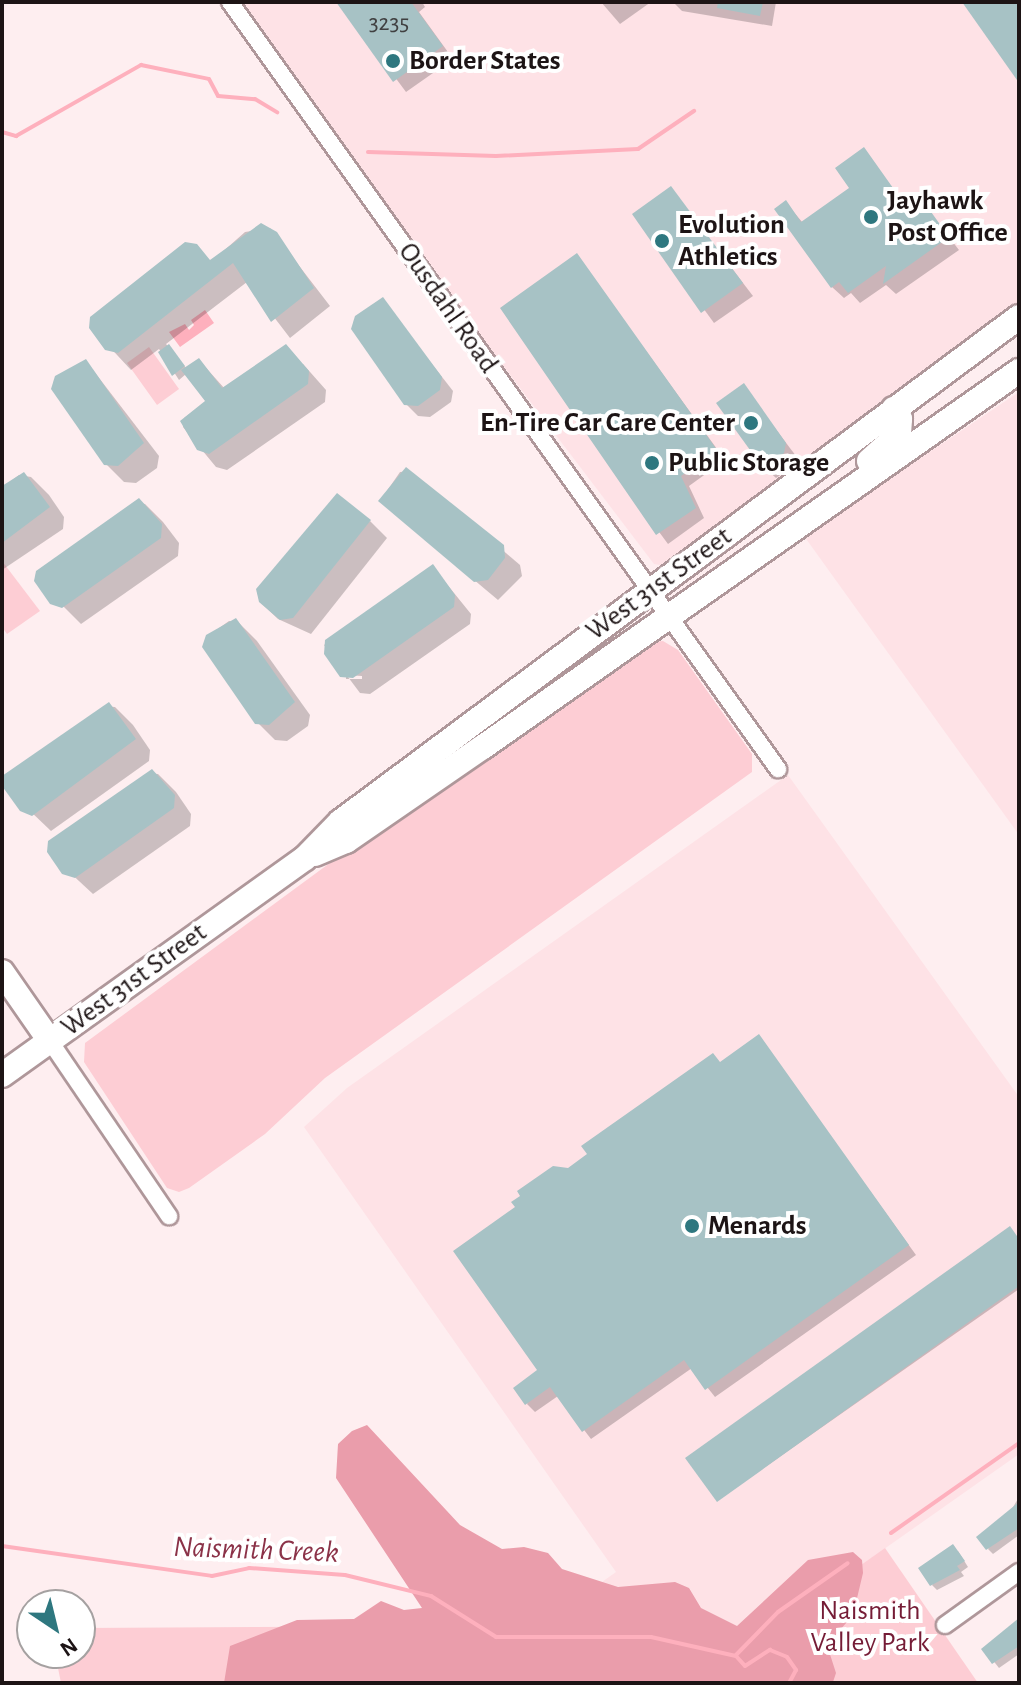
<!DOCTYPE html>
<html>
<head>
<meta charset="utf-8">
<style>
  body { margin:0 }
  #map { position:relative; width:1021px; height:1685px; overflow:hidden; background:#feeef0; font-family:"Alegreya Sans",sans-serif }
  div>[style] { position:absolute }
  .built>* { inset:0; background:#fee2e6 }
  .green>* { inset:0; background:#fdcdd4 }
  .forest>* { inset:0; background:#ea9dab }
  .water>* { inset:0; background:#feb0bd }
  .shadow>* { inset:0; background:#0003 }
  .stream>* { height:4px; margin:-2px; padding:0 2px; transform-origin:2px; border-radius:2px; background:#feb0bd }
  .building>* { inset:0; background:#a7c2c5 }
  .roads { filter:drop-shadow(2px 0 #af979a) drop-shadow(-2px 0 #af979a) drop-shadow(0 2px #af979a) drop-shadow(0 -2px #af979a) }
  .street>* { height:16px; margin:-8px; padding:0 8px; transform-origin:8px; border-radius:8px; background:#fff }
  .secondary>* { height:24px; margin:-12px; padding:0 12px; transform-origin:12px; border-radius:12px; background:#fff }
  .dots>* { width:22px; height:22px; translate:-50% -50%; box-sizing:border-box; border:4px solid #fff; border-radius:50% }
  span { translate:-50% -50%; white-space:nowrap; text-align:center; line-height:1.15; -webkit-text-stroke:8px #fff; paint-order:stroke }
  .number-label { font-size:24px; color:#404041 }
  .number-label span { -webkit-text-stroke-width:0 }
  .poi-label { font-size:28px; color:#1d1415; font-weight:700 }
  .left { translate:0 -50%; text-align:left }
  .right { translate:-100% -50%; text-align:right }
  .street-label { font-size:28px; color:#1d1415 }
  .park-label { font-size:28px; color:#751c36 }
  .water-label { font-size:30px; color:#8b3248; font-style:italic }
  .frame { position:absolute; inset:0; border:4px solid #1d1415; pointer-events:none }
  .north { position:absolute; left:16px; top:1589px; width:80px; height:80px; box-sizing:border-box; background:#fff; border:2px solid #a5a1a1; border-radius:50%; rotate:145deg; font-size:22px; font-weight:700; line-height:32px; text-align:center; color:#1d1415 }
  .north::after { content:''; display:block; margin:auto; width:28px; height:36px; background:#2e777f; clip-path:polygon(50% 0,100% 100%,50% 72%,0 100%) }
</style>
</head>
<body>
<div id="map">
  <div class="built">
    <i style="clip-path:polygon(243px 2px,1019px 2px,1019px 306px,666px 566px,654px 564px,501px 363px)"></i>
    <i style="clip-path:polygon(1019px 392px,1019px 835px,804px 536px)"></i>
    <i style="clip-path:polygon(788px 775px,1019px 1097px,1019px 1454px,694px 1683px,488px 1663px,616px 1572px,304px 1127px,347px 1088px)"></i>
  </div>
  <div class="green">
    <i style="clip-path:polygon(149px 347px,179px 389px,157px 405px,127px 363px)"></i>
    <i style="clip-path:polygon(2px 561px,40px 611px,7px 634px,2px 627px)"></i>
    <i style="clip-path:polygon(663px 641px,678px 650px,752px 754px,752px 772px,325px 1078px,265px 1134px,189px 1188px,179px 1192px,167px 1188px,84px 1062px,85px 1043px,338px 857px,651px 642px)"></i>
    <i style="clip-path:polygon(885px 1548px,978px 1683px,694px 1683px)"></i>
    <i style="clip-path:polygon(461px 1626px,502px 1683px,61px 1683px,55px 1653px,80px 1653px,80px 1628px)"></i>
  </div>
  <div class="forest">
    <i style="clip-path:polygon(367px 1425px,460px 1525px,502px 1549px,524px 1547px,548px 1553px,562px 1569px,618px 1587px,675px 1582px,689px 1588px,701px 1608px,737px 1626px,808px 1560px,853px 1552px,862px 1560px,863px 1573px,853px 1615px,827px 1645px,836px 1673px,833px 1682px,224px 1683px,230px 1646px,297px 1620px,354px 1619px,381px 1601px,404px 1610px,422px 1608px,336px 1478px,338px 1444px,352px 1431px)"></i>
  </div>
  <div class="water">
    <i style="clip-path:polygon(205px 310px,214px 323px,180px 347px,169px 332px,185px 324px,189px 330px,194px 325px,191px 320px)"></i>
  </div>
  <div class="shadow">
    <i style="clip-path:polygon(339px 2px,422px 2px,425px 7px,419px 12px,453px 59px,406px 92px)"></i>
    <i style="clip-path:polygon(601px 2px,651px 2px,620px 24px)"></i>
    <i style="clip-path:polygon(673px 2px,776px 2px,772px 26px,682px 11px)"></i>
    <i style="clip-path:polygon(863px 150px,912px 213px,924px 205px,959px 250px,896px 294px,886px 285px,860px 303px,851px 293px,844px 298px,832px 287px,786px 203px,803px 223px,852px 188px)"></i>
    <i style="clip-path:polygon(671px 189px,753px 296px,714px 323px,635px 215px)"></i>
    <i style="clip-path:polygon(270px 228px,330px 306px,290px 338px,247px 282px,166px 344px,187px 369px,199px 360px,225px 389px,303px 364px,326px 390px,325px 402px,227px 470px,216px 467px,183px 427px,184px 418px,207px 401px,186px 374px,179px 380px,159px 349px,131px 370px,91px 327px,210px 263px,245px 232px)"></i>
    <i style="clip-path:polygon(577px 256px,725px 460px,689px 486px,704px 518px,668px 544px,594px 444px)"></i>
    <i style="clip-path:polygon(382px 300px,453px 391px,451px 402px,430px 417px,418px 416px,406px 404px)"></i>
    <i style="clip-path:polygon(86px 361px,159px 456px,157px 468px,136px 483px,124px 482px,106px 464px)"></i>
    <i style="clip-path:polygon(743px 386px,796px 456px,795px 465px,776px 478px,764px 467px)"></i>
    <i style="clip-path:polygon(410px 471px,520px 565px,522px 576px,498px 600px,380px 501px,400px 472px)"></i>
    <i style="clip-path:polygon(19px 475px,31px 477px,49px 495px,64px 517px,63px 529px,2px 570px,2px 488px)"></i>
    <i style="clip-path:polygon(134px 502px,145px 504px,163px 522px,179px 543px,178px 556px,81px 624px,51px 594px)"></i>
    <i style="clip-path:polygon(370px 521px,387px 538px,311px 634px,278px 619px,260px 602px)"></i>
    <i style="clip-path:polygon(evenodd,433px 567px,471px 614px,470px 624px,370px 694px,360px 693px,324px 645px,433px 567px,346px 675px,362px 676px,362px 679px,346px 679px,346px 675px)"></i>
    <i style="clip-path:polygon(229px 621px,239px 623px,257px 641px,310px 715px,308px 726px,287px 741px,275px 740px,257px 722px,208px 636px)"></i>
    <i style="clip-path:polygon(104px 706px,115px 707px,133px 725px,150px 750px,149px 761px,51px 831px,5px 787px)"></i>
    <i style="clip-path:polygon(147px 773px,158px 774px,176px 792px,191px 814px,190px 826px,93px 894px,66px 869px)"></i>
    <i style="clip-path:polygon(759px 1037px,916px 1255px,715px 1397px,692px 1368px,591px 1439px,558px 1396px,535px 1412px,527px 1404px,540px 1371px,568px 1170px)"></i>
    <i style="clip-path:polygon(1019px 1241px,1019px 1289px,718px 1500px)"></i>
    <i style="clip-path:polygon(1019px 1497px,1019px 1535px,993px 1554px,988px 1549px)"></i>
    <i style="clip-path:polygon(958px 1551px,968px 1567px,961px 1572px,964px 1576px,937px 1590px,932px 1585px)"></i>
    <i style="clip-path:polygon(1019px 1622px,1019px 1654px,999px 1668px,984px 1649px)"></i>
  </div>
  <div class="stream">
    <i style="left:2px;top:132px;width:15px;rotate:16deg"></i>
    <i style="left:16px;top:136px;width:144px;rotate:-29.6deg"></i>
    <i style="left:141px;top:65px;width:69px;rotate:11.6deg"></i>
    <i style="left:209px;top:79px;width:19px;rotate:62deg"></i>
    <i style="left:218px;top:96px;width:37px;rotate:5deg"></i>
    <i style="left:255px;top:99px;width:26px;rotate:31deg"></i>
    <i style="left:368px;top:152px;width:128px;rotate:1.8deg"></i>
    <i style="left:496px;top:156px;width:142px;rotate:-2.8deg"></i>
    <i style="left:638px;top:149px;width:68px;rotate:-34.2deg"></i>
    <i style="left:891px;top:1533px;width:156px;rotate:-35.1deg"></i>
    <i style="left:2px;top:1546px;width:212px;rotate:8.1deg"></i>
    <i style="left:212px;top:1576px;width:38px;rotate:-12deg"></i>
    <i style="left:249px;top:1568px;width:96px;rotate:4.2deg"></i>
    <i style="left:345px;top:1575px;width:89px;rotate:13.7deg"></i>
    <i style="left:431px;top:1596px;width:77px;rotate:32.2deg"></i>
    <i style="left:496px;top:1637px;width:155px"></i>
    <i style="left:651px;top:1637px;width:87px;rotate:12.6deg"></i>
    <i style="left:736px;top:1656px;width:13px;rotate:48deg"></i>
    <i style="left:745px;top:1666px;width:30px;rotate:-33deg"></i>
    <i style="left:770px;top:1650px;width:18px;rotate:22deg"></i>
    <i style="left:787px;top:1657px;width:16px;rotate:55deg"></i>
    <i style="left:796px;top:1670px;width:15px;rotate:118deg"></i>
    <i style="left:736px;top:1655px;width:60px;rotate:-45.7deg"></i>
    <i style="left:778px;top:1612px;width:85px;rotate:-35deg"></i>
  </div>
  <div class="building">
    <i style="clip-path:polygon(336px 2px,411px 2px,443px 46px,393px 82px)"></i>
    <i style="clip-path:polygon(718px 2px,763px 2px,760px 16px,717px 8px)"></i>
    <i style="clip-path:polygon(962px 2px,1019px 2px,1019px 83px)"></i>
    <i style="clip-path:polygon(864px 147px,910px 212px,924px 202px,949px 237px,883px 284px,886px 266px,848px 293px,839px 282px,831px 288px,774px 209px,786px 200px,801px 222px,849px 188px,835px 168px)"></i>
    <i style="clip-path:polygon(671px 186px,743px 283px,701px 313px,632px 214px)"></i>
    <i style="clip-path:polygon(261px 223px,277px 232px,314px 288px,271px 322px,233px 263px,118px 353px,105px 350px,89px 328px,90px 317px,185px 242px,197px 244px,210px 260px)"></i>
    <i style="clip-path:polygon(577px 253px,717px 450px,681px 476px,696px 508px,656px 535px,500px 308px)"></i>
    <i style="clip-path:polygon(383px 297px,442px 377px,440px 390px,418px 406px,404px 405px,351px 329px,355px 316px)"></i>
    <i style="clip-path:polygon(169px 344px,185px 366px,172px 376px,158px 352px)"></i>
    <i style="clip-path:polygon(286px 344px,309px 371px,308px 384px,209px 454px,197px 450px,180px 421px,205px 401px,181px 370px,199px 358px,222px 388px)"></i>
    <i style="clip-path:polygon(86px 359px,144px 443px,118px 466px,104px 465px,51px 389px,55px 376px)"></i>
    <i style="clip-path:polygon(744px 383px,786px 443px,784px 453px,763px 468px,716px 403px)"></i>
    <i style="clip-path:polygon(406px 467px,504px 545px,505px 558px,488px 580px,474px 582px,378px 501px)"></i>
    <i style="clip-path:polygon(24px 472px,50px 507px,2px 543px,2px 486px)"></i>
    <i style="clip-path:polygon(337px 493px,371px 520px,293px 618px,280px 620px,259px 602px,256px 589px)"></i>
    <i style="clip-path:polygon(139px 498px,162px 524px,161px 538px,62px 608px,50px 604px,34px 581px,36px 571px)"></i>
    <i style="clip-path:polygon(433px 564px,455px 595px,454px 607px,353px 678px,340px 677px,324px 654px,325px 640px)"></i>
    <i style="clip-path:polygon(236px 618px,295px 702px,269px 725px,255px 724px,202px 647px,206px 635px)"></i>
    <i style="clip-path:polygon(109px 702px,136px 739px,32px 816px,20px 811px,2px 786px,2px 776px)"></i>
    <i style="clip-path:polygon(152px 769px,175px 795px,174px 808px,75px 878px,62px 874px,47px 852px,48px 841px)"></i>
    <i style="clip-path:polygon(759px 1034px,909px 1245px,705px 1390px,684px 1360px,582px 1432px,550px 1387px,525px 1405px,513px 1388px,537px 1370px,453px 1251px,515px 1207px,511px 1202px,520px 1196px,517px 1191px,553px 1166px,568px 1168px,587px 1154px,581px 1146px,713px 1053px,720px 1062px)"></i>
    <i style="clip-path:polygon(1010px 1226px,1019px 1239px,1019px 1286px,717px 1502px,685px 1458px)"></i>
    <i style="clip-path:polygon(1019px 1502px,1019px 1528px,986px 1550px,976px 1537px)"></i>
    <i style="clip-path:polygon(953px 1544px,965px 1561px,957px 1566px,960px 1570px,930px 1586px,918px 1568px)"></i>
    <i style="clip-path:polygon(1019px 1618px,1019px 1646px,992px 1664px,981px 1649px)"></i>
  </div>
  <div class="roads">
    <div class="street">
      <i style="left:230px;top:2px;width:943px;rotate:54.46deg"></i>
      <i style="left:50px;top:1041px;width:212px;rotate:55.8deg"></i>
      <i style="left:945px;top:1625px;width:91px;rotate:-35.6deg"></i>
    </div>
    <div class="secondary">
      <i style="left:869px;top:461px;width:40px;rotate:-42deg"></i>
      <i style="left:899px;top:434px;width:15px;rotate:-86deg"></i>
      <i style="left:900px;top:419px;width:12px;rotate:-121deg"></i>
      <i style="left:315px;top:854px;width:34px;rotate:-23deg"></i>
      <i style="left:346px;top:841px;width:166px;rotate:-34.5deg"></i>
      <i style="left:483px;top:747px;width:655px;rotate:-35.05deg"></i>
      <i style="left:2px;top:972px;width:84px;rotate:55.2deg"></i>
      <i style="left:2px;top:1075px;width:373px;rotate:-35.6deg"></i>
      <i style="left:305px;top:858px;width:50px;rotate:-45.8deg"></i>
      <i style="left:340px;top:822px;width:846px;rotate:-36.64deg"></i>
    </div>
  </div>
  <div class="dots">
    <i style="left:393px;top:61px;background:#2e777f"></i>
    <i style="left:871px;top:217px;background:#2e777f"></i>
    <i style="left:662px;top:241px;background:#2e777f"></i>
    <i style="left:751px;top:423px;background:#2e777f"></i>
    <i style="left:652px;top:463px;background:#2e777f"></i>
    <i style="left:692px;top:1226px;background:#2e777f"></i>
  </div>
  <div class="number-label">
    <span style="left:389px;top:24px">3235</span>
  </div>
  <div class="poi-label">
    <span class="left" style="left:409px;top:61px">Border States</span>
    <span class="left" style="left:887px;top:217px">Jayhawk<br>Post Office</span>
    <span class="left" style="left:678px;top:241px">Evolution<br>Athletics</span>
    <span class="right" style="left:735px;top:423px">En-Tire Car Care Center</span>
    <span class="left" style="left:668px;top:463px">Public Storage</span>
    <span class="left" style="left:708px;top:1226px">Menards</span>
  </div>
  <div class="street-label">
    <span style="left:448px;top:308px;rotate:55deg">Ousdahl Road</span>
    <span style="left:659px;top:584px;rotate:-36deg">West 31st Street</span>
    <span style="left:134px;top:980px;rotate:-36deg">West 31st Street</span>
  </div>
  <div class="park-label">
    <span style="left:870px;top:1627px">Naismith<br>Valley Park</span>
  </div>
  <div class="water-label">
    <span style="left:256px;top:1550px;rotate:2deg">Naismith Creek</span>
  </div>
  <div class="frame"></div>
  <div class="north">N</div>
</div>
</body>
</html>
